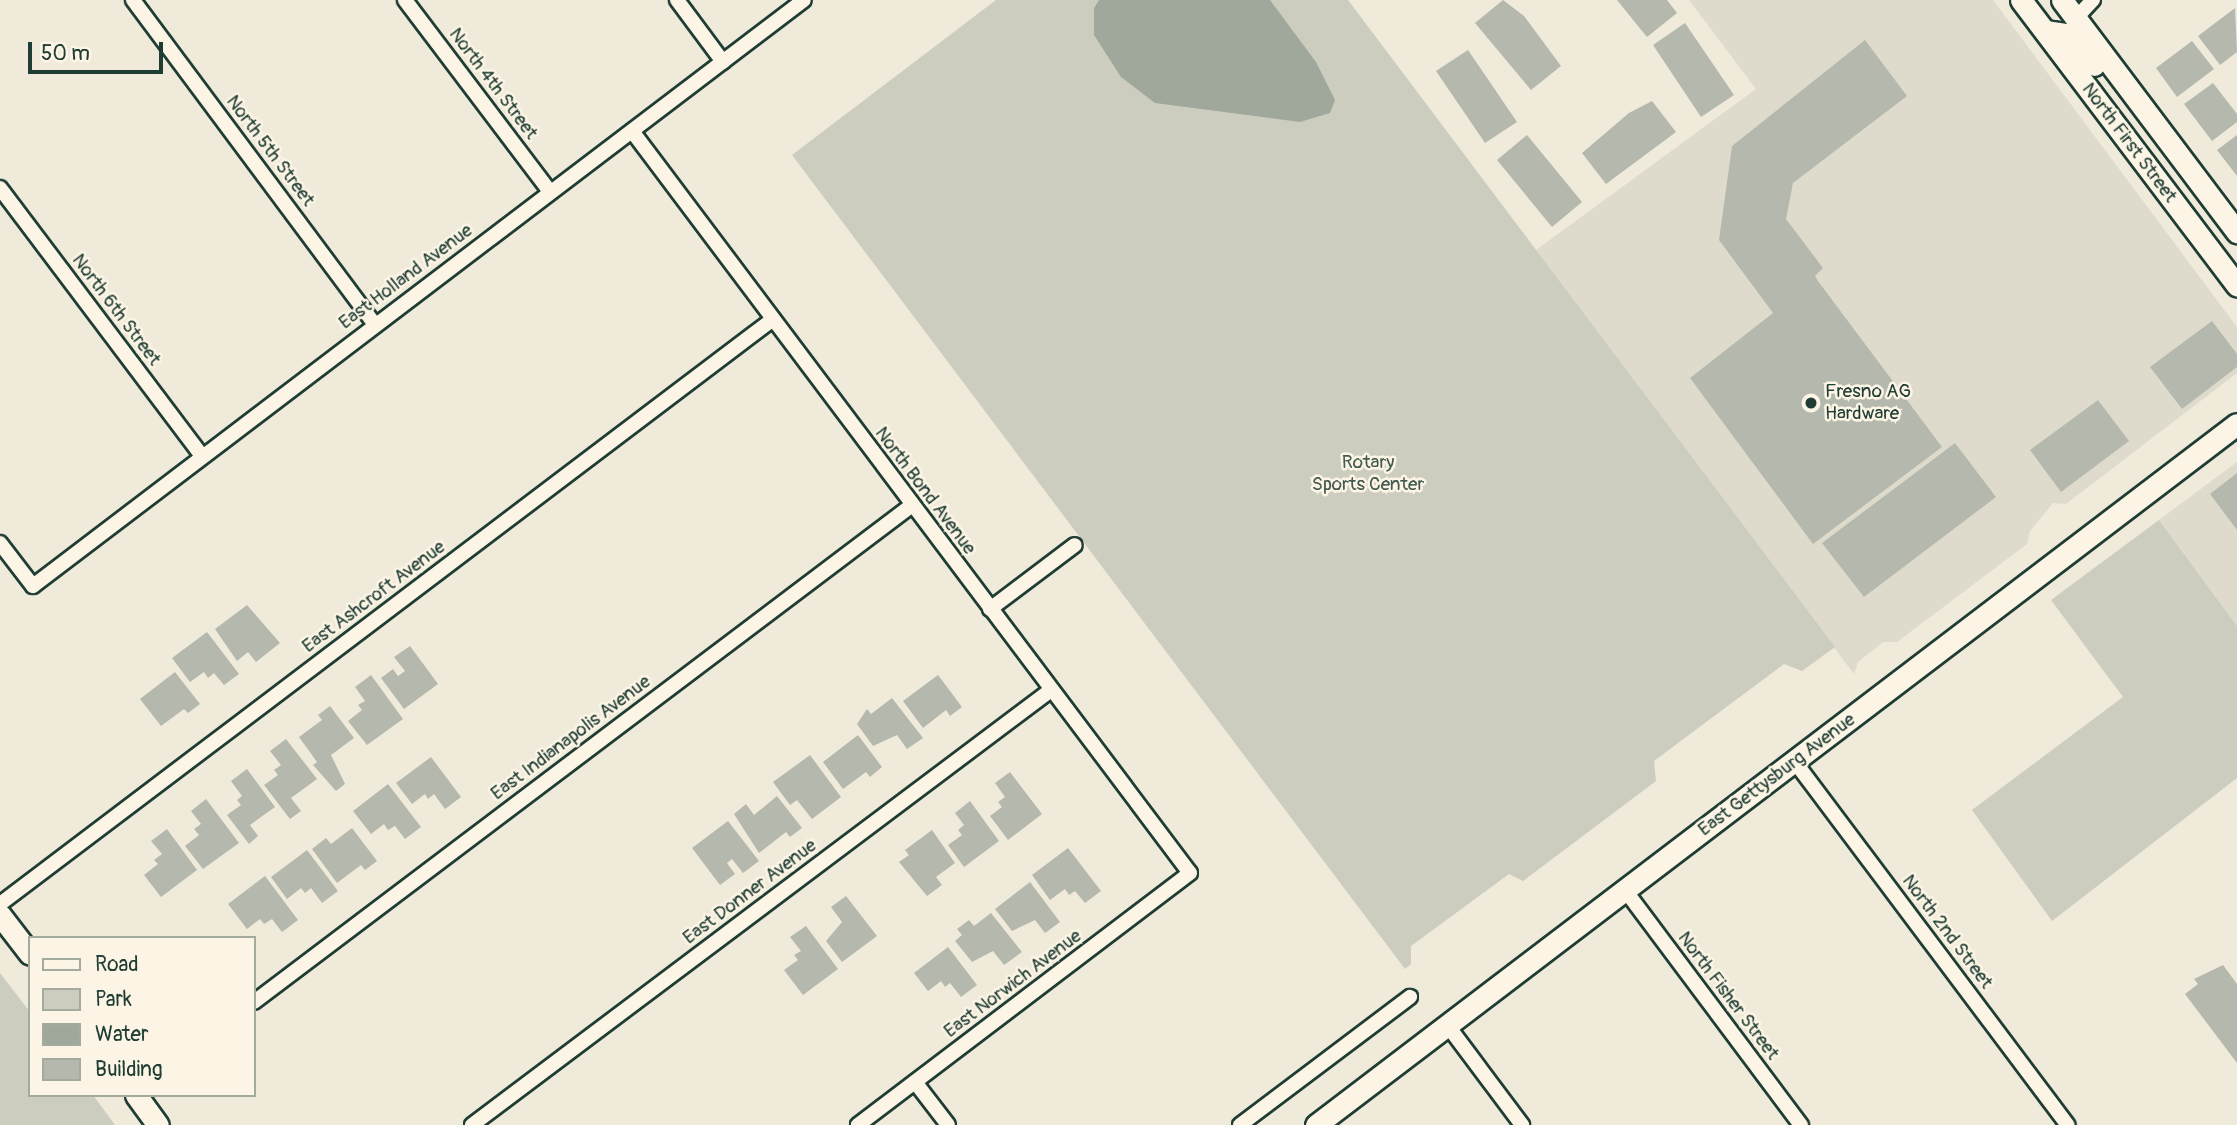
<!DOCTYPE html>
<html>
<head>
<meta charset="utf-8">
<style>
  body { margin:0 }
  #map { position:relative; width:2237px; height:1125px; overflow:hidden; background:#efeada; font-family:Pangolin,sans-serif }
  div>[style] { position:absolute }
  .built>* { inset:0; background:#dedbcc }
  .green>* { inset:0; background:#cccdbf }
  .water>* { inset:0; background:#9fa89a }
  .building>* { inset:0; background:#b5b9ad }
  .roads { filter:drop-shadow(2px 0 #1f3d34) drop-shadow(-2px 0 #1f3d34) drop-shadow(0 2px #1f3d34) drop-shadow(0 -2px #1f3d34) }
  .street>* { height:14px; margin:-7px; padding:0 7px; transform-origin:7px; border-radius:7px; background:#fcf5e5 }
  .secondary>* { height:21px; margin:-10.5px; padding:0 10.5px; transform-origin:10.5px; border-radius:10.5px; background:#fcf5e5 }
  .dots>* { width:19px; height:19px; translate:-50% -50%; box-sizing:border-box; border:4px solid #fcf5e5; border-radius:50% }
  span { translate:-50% -50%; white-space:nowrap; text-align:center; line-height:1.15; -webkit-text-stroke:5px #fcf5e5; paint-order:stroke }
  .street-label { font-size:19px; color:#1f3d34 }
  .poi-label { font-size:19px; color:#1f3d34 }
  .left { translate:0 -50%; text-align:left }
  .park-label { font-size:19px; color:#425a50 }
  .legend { position:absolute; left:28px; top:936px; width:228px; height:161px; box-sizing:border-box; background:#fcf5e5; border:2px solid #a4ab9e; margin:0; padding:9px 12px; list-style:none; font-size:21px; color:#1f3d34 }
  .legend li { display:flex; align-items:center; gap:14px; height:35px }
  .legend b { width:35px; border:2px solid #a4ab9e }
  .scale { position:absolute; left:28px; top:42px; width:135px; height:32px; box-sizing:border-box; border:4px solid #1f3d34; border-top:0; padding-left:9px; font-size:21px; line-height:24px; white-space:nowrap; color:#1f3d34; -webkit-text-stroke:5px #fcf5e5; paint-order:stroke }
</style>
</head>
<body>
<div id="map">
  <div class="built">
    <i style="clip-path:polygon(1689px 0,1993px 0,2237px 327px,2237px 373px,2066px 504px,2053px 503px,2030px 531px,2027px 544px,1897px 642px,1883px 642px,1858px 662px,1854px 674px,1536px 250px,1756px 89px)"></i>
    <i style="clip-path:polygon(2237px 462px,2237px 626px,2159px 520px)"></i>
  </div>
  <div class="green">
    <i style="clip-path:polygon(996px 0,1348px 0,1835px 647px,1802px 671px,1784px 664px,1654px 761px,1656px 781px,1523px 881px,1509px 874px,1411px 946px,1411px 964px,1405px 969px,792px 155px)"></i>
    <i style="clip-path:polygon(2159px 520px,2237px 626px,2237px 778px,2052px 921px,1972px 810px,2123px 697px,2051px 600px)"></i>
    <i style="clip-path:polygon(0 973px,30px 1012px,30px 1095px,93px 1095px,115px 1125px,0 1125px)"></i>
  </div>
  <div class="water">
    <i style="clip-path:polygon(1099px 0,1270px 0,1316px 62px,1335px 100px,1330px 113px,1300px 122px,1155px 103px,1121px 77px,1094px 35px,1094px 8px)"></i>
  </div>
  <div class="building">
    <i style="clip-path:polygon(1503px 0,1524px 16px,1561px 66px,1531px 90px,1475px 23px)"></i>
    <i style="clip-path:polygon(1617px 0,1667px 0,1677px 13px,1647px 37px)"></i>
    <i style="clip-path:polygon(2235px 8px,2237px 52px,2220px 65px,2198px 36px)"></i>
    <i style="clip-path:polygon(1685px 23px,1734px 95px,1701px 117px,1653px 45px)"></i>
    <i style="clip-path:polygon(1865px 40px,1907px 96px,1793px 183px,1786px 219px,1823px 268px,1815px 276px,1818px 281px,1942px 447px,1813px 544px,1690px 378px,1773px 313px,1719px 240px,1732px 146px)"></i>
    <i style="clip-path:polygon(2192px 41px,2214px 69px,2177px 97px,2156px 68px)"></i>
    <i style="clip-path:polygon(1468px 50px,1517px 122px,1485px 143px,1436px 71px)"></i>
    <i style="clip-path:polygon(2213px 83px,2237px 114px,2237px 122px,2212px 141px,2184px 104px)"></i>
    <i style="clip-path:polygon(1652px 101px,1676px 132px,1606px 184px,1582px 153px,1629px 113px)"></i>
    <i style="clip-path:polygon(1527px 135px,1582px 202px,1552px 227px,1497px 160px)"></i>
    <i style="clip-path:polygon(2237px 135px,2237px 176px,2217px 150px)"></i>
    <i style="clip-path:polygon(2212px 321px,2237px 354px,2237px 367px,2182px 409px,2150px 367px)"></i>
    <i style="clip-path:polygon(2098px 400px,2129px 441px,2061px 492px,2030px 450px)"></i>
    <i style="clip-path:polygon(1955px 443px,1996px 497px,1864px 597px,1822px 543px)"></i>
    <i style="clip-path:polygon(2237px 473px,2237px 530px,2210px 494px)"></i>
    <i style="clip-path:polygon(247px 605px,280px 643px,256px 662px,248px 652px,237px 661px,215px 629px)"></i>
    <i style="clip-path:polygon(207px 632px,239px 674px,224px 685px,214px 673px,208px 678px,204px 672px,190px 682px,172px 658px)"></i>
    <i style="clip-path:polygon(410px 646px,438px 684px,404px 709px,381px 678px,393px 669px,398px 676px,405px 671px,394px 657px)"></i>
    <i style="clip-path:polygon(175px 672px,200px 704px,188px 713px,184px 709px,161px 726px,140px 699px)"></i>
    <i style="clip-path:polygon(371px 675px,403px 719px,367px 745px,348px 721px,362px 710px,358px 705px,365px 701px,355px 687px)"></i>
    <i style="clip-path:polygon(938px 675px,962px 707px,950px 716px,946px 710px,923px 728px,903px 701px)"></i>
    <i style="clip-path:polygon(892px 698px,923px 738px,907px 749px,897px 735px,873px 746px,857px 724px,867px 709px,871px 714px)"></i>
    <i style="clip-path:polygon(330px 706px,354px 738px,331px 755px,345px 784px,336px 791px,313px 765px,317px 762px,299px 737px,322px 720px,318px 715px)"></i>
    <i style="clip-path:polygon(858px 735px,882px 767px,870px 777px,866px 772px,843px 789px,823px 762px)"></i>
    <i style="clip-path:polygon(286px 739px,317px 779px,291px 798px,301px 811px,290px 819px,264px 785px,278px 775px,274px 770px,281px 765px,270px 751px)"></i>
    <i style="clip-path:polygon(810px 755px,841px 797px,812px 819px,797px 800px,790px 805px,773px 782px)"></i>
    <i style="clip-path:polygon(431px 757px,461px 797px,445px 809px,434px 794px,428px 799px,425px 794px,412px 804px,396px 783px)"></i>
    <i style="clip-path:polygon(247px 769px,275px 807px,250px 825px,258px 836px,249px 844px,227px 815px,241px 805px,237px 800px,242px 796px,231px 781px)"></i>
    <i style="clip-path:polygon(1010px 772px,1042px 814px,1008px 840px,990px 816px,1002px 807px,998px 802px,1005px 797px,995px 783px)"></i>
    <i style="clip-path:polygon(388px 784px,421px 827px,405px 839px,395px 826px,388px 830px,384px 824px,371px 834px,353px 811px)"></i>
    <i style="clip-path:polygon(777px 796px,802px 828px,790px 837px,786px 832px,759px 853px,734px 814px,746px 804px,754px 815px)"></i>
    <i style="clip-path:polygon(206px 799px,239px 843px,203px 869px,185px 846px,199px 835px,194px 829px,201px 824px,191px 811px)"></i>
    <i style="clip-path:polygon(970px 801px,999px 841px,964px 867px,948px 845px,962px 835px,958px 830px,964px 825px,955px 813px)"></i>
    <i style="clip-path:polygon(728px 821px,759px 861px,743px 873px,732px 859px,727px 863px,735px 874px,720px 885px,692px 848px)"></i>
    <i style="clip-path:polygon(352px 828px,377px 861px,365px 870px,361px 865px,337px 883px,312px 849px,326px 838px,331px 844px)"></i>
    <i style="clip-path:polygon(167px 829px,197px 870px,161px 897px,144px 875px,158px 864px,154px 860px,162px 854px,151px 841px)"></i>
    <i style="clip-path:polygon(932px 830px,955px 863px,936px 877px,942px 885px,927px 896px,899px 862px,909px 855px,905px 850px)"></i>
    <i style="clip-path:polygon(1068px 848px,1101px 891px,1085px 903px,1075px 891px,1069px 895px,1065px 889px,1050px 900px,1032px 875px)"></i>
    <i style="clip-path:polygon(307px 850px,338px 891px,322px 903px,311px 888px,305px 893px,301px 888px,287px 899px,271px 877px)"></i>
    <i style="clip-path:polygon(265px 876px,298px 920px,282px 932px,272px 919px,264px 924px,260px 919px,247px 929px,228px 904px)"></i>
    <i style="clip-path:polygon(1030px 882px,1060px 922px,1045px 933px,1035px 920px,1012px 931px,995px 909px)"></i>
    <i style="clip-path:polygon(846px 896px,877px 936px,842px 962px,826px 941px,842px 922px,831px 907px)"></i>
    <i style="clip-path:polygon(991px 913px,1022px 952px,1004px 965px,993px 951px,972px 962px,955px 941px,962px 935px,957px 929px,969px 920px,974px 926px)"></i>
    <i style="clip-path:polygon(806px 926px,838px 969px,803px 995px,784px 970px,798px 960px,794px 955px,801px 951px,790px 937px)"></i>
    <i style="clip-path:polygon(948px 947px,977px 985px,961px 997px,950px 983px,945px 987px,941px 981px,928px 991px,914px 973px)"></i>
    <i style="clip-path:polygon(2223px 965px,2237px 984px,2237px 1063px,2185px 994px,2198px 984px,2194px 979px)"></i>
  </div>
  <div class="roads">
    <div class="street">
      <i style="left:133px;top:0;width:405px;rotate:53.3deg"></i>
      <i style="left:405px;top:0;width:241px;rotate:52.9deg"></i>
      <i style="left:677px;top:0;width:77px;rotate:53.4deg"></i>
      <i style="left:2076px;top:18px;width:25px;rotate:-47deg"></i>
      <i style="left:632px;top:131px;width:928px;rotate:53.06deg"></i>
      <i style="left:1190px;top:873px;width:417px;rotate:142.8deg"></i>
      <i style="left:0;top:188px;width:334px;rotate:53deg"></i>
      <i style="left:0;top:543px;width:54px;rotate:52.5deg"></i>
      <i style="left:33px;top:586px;width:968px;rotate:-37.24deg"></i>
      <i style="left:990px;top:609px;width:106px;rotate:-37deg"></i>
      <i style="left:1795px;top:762px;width:454px;rotate:53.1deg"></i>
      <i style="left:1625px;top:890px;width:294px;rotate:53.2deg"></i>
      <i style="left:0;top:904px;width:968px;rotate:-37.11deg"></i>
      <i style="left:254px;top:1002px;width:825px;rotate:-37.06deg"></i>
      <i style="left:1448px;top:1026px;width:124px;rotate:53.2deg"></i>
      <i style="left:915px;top:1082px;width:54px;rotate:52.5deg"></i>
      <i style="left:472px;top:1125px;width:724px;rotate:-36.92deg"></i>
      <i style="left:1240px;top:1125px;width:213px;rotate:-37deg"></i>
    </div>
    <div class="secondary">
      <i style="left:2021px;top:0;width:358px;rotate:52.9deg"></i>
      <i style="left:2062px;top:0;width:291px;rotate:53deg"></i>
      <i style="left:2045px;top:31px;width:22px;rotate:8deg"></i>
      <i style="left:2067px;top:34px;width:41px;rotate:48.9deg"></i>
      <i style="left:0;top:915px;width:49px;rotate:52.4deg"></i>
      <i style="left:136px;top:1095px;width:37px;rotate:54deg"></i>
      <i style="left:1316px;top:1125px;width:1157px;rotate:-37.28deg"></i>
    </div>
  </div>
  <div class="dots">
    <i style="left:1811px;top:403px;background:#1f3d34"></i>
  </div>
  <div class="street-label">
    <span style="left:493px;top:84px;rotate:53deg">North 4th Street</span>
    <span style="left:2129px;top:143px;rotate:53deg">North First Street</span>
    <span style="left:270px;top:151px;rotate:53deg">North 5th Street</span>
    <span style="left:406px;top:277px;rotate:-37deg">East Holland Avenue</span>
    <span style="left:116px;top:310px;rotate:53deg">North 6th Street</span>
    <span style="left:925px;top:491px;rotate:53deg">North Bond Avenue</span>
    <span style="left:374px;top:597px;rotate:-37deg">East Ashcroft Avenue</span>
    <span style="left:571px;top:738px;rotate:-37deg">East Indianapolis Avenue</span>
    <span style="left:1777px;top:775px;rotate:-37deg">East Gettysburg Avenue</span>
    <span style="left:750px;top:892px;rotate:-37deg">East Donner Avenue</span>
    <span style="left:1947px;top:932px;rotate:53deg">North 2nd Street</span>
    <span style="left:1013px;top:984px;rotate:-37deg">East Norwich Avenue</span>
    <span style="left:1728px;top:996px;rotate:53deg">North Fisher Street</span>
  </div>
  <div class="poi-label">
    <span class="left" style="left:1825px;top:403px">Fresno AG<br>Hardware</span>
  </div>
  <div class="park-label">
    <span style="left:1368px;top:474px">Rotary<br>Sports Center</span>
  </div>
  <ul class="legend">
  <li><b style="height:9px;background:#fcf5e5"></b>Road</li>
  <li><b style="height:19px;background:#cccdbf"></b>Park</li>
  <li><b style="height:19px;background:#9fa89a"></b>Water</li>
  <li><b style="height:19px;background:#b5b9ad"></b>Building</li>
  </ul>
  <div class="scale">50 m</div>
</div>
</body>
</html>
